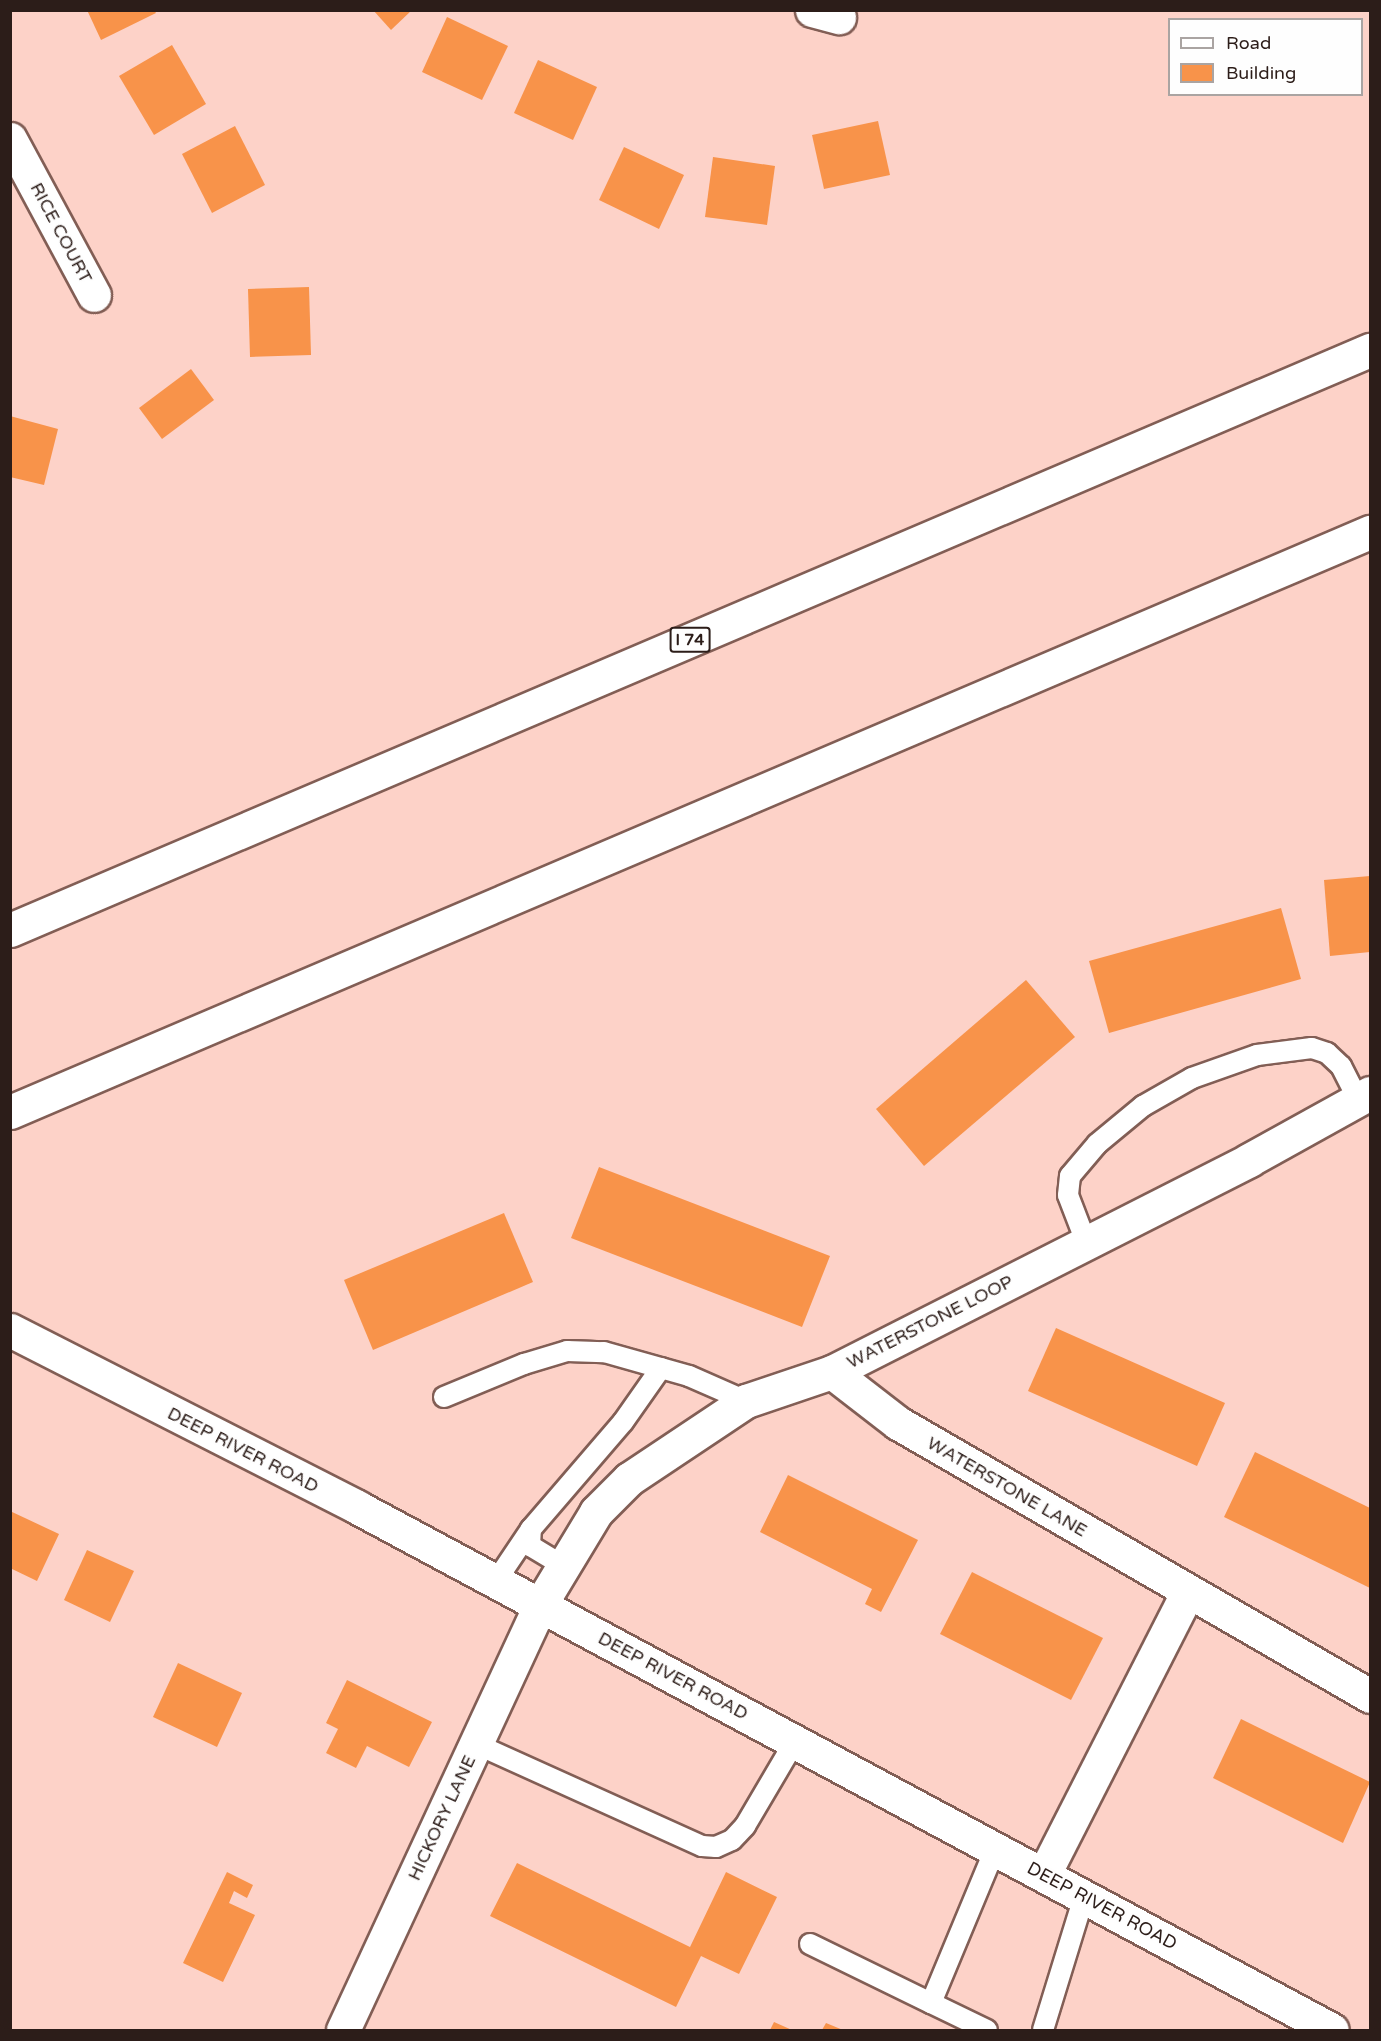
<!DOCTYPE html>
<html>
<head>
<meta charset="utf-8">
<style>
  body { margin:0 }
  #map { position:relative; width:1381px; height:2041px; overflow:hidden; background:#fdd2c8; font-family:"Varela Round",sans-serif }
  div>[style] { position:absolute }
  .building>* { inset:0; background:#f8934a }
  .roads { filter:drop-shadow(2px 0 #825e55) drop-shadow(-2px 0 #825e55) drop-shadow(0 2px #825e55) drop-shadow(0 -2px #825e55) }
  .lane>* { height:20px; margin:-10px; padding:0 10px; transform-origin:10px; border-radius:10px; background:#fff }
  .street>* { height:33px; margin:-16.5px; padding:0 16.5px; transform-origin:16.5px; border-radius:16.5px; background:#fff }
  .secondary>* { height:33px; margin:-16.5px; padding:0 16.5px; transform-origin:16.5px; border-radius:16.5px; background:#fff }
  .highway>* { height:33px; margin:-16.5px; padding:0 16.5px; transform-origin:16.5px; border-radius:16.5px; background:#fff }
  span { translate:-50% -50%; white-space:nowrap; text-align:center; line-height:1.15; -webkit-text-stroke:5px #fefefe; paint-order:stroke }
  .shield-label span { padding:2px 4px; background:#fefefe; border:2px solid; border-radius:4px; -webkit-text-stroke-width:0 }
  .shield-label { font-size:16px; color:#2c1d19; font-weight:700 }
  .street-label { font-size:18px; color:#2c1d19 }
  .frame { position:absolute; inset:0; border:12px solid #2c1d19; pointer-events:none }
  .legend { position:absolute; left:1168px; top:18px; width:195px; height:78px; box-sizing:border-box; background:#fefefe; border:2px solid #aaa4a2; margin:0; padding:8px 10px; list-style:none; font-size:18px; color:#2c1d19 }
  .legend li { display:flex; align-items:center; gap:12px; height:30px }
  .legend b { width:30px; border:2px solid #aaa4a2 }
</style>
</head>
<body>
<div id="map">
  <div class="building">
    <i style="clip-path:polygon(87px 10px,154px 10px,156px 13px,101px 40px)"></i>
    <i style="clip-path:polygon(373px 10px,412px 10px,391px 30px)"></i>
    <i style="clip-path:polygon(447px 17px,508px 46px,482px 100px,422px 72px)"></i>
    <i style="clip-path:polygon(172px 45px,206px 104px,154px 135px,119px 76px)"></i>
    <i style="clip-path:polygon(538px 60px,597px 87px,573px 140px,514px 113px)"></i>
    <i style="clip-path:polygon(878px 121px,890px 175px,824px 189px,812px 135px)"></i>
    <i style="clip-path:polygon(235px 126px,265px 185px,212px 213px,182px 154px)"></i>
    <i style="clip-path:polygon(624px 147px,684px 175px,659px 229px,599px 200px)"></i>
    <i style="clip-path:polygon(713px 157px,775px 166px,767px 225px,705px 217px)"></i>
    <i style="clip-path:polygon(309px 287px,311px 355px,250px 357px,248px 289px)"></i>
    <i style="clip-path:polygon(191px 369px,214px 400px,162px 439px,139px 408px)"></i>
    <i style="clip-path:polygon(10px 416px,58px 429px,44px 485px,10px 477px)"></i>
    <i style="clip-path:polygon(1370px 876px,1370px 952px,1330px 956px,1324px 880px)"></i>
    <i style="clip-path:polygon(1281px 908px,1301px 979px,1109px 1033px,1089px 961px)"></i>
    <i style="clip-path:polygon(1026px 980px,1075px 1037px,924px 1166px,876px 1109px)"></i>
    <i style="clip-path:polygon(599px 1167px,830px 1256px,802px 1327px,571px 1238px)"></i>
    <i style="clip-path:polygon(504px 1213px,533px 1282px,373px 1350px,344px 1280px)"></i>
    <i style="clip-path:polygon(1056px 1328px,1225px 1403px,1197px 1466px,1028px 1391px)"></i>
    <i style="clip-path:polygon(1255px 1452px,1370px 1508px,1370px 1588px,1224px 1517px)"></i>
    <i style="clip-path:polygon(788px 1475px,918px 1540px,881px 1612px,865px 1604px,872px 1589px,760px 1532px)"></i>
    <i style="clip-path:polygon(10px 1511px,59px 1534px,37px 1581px,10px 1568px)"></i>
    <i style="clip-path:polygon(87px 1550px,134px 1571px,110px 1622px,64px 1600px)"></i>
    <i style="clip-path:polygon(972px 1572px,1103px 1638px,1071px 1700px,940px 1634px)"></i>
    <i style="clip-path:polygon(178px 1663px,242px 1693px,217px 1747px,153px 1717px)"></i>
    <i style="clip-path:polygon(347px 1680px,432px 1722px,409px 1767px,367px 1746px,356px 1768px,326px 1753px,338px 1729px,326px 1723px)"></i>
    <i style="clip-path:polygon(1241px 1719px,1370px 1782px,1343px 1843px,1213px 1778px)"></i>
    <i style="clip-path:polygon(517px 1863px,690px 1947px,726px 1872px,777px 1897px,739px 1974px,701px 1956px,676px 2007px,490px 1916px)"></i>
    <i style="clip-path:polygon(227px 1872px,253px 1885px,247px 1898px,234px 1891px,229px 1903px,255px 1915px,223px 1982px,183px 1963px)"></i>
    <i style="clip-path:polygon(774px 2022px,792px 2030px,770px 2030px)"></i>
    <i style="clip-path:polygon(826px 2023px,843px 2030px,822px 2030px)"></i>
  </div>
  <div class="roads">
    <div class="lane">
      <i style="left:1086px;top:1242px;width:50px;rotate:-111deg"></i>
      <i style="left:1068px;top:1195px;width:19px;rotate:-84deg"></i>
      <i style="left:1070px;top:1176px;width:42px;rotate:-49.8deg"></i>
      <i style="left:1097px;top:1144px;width:60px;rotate:-39.6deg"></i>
      <i style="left:1143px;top:1106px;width:56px;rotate:-29.7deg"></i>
      <i style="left:1192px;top:1078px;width:69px;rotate:-19.5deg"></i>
      <i style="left:1257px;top:1055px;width:55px;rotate:-7.3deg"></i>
      <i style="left:1312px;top:1048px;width:16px;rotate:18deg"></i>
      <i style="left:1327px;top:1053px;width:19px;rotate:43deg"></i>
      <i style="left:1341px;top:1066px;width:37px;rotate:63deg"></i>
      <i style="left:444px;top:1397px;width:87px;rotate:-22.4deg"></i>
      <i style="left:524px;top:1364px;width:45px;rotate:-16.8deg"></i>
      <i style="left:567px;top:1351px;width:37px;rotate:2deg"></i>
      <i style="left:604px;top:1352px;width:88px;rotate:15.8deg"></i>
      <i style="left:689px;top:1376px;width:62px;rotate:23.7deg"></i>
      <i style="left:562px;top:1565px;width:37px;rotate:-149deg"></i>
      <i style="left:530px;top:1546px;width:17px;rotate:-87deg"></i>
      <i style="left:531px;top:1529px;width:141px;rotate:-49.3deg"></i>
      <i style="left:623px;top:1422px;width:66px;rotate:-54.9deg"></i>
      <i style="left:496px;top:1581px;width:63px;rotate:-56.1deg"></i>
      <i style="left:476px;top:1744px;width:248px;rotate:24.3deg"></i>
      <i style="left:702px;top:1846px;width:14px;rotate:4deg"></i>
      <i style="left:716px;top:1847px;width:17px;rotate:-24deg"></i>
      <i style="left:732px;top:1840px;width:19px;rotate:-47deg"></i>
      <i style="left:745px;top:1826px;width:99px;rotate:-59.5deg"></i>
      <i style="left:810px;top:1944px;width:135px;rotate:26deg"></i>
      <i style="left:931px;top:2003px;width:167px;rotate:-67.4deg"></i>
      <i style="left:931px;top:2003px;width:62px;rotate:25.7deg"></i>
      <i style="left:1043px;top:2030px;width:139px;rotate:-72.9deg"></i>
    </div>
    <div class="street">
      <i style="left:812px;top:10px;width:28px;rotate:15deg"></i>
      <i style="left:10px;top:139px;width:177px;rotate:61.7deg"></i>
      <i style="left:832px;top:1372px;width:83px;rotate:37.7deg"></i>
      <i style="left:898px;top:1423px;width:545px;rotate:30.04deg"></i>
      <i style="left:1044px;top:1874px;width:315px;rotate:-63deg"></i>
      <i style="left:343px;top:2030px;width:468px;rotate:-65.1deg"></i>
      <i style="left:540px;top:1605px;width:109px;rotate:-58.9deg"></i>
      <i style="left:596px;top:1512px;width:47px;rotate:-45deg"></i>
      <i style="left:629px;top:1479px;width:141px;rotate:-33.7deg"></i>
      <i style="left:746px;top:1401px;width:91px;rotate:-18.6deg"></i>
      <i style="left:832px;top:1372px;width:468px;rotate:-26.9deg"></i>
      <i style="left:1249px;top:1160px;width:138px;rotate:-29deg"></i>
    </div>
    <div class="secondary">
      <i style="left:10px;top:1330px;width:390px;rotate:27deg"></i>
      <i style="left:357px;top:1507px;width:1106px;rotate:28.21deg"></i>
    </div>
    <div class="highway">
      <i style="left:10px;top:930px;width:1479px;rotate:-23.1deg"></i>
      <i style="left:10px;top:1112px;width:1479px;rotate:-23.1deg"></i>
    </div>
  </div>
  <div class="shield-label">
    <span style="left:690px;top:640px">I 74</span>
  </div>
  <div class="street-label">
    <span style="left:61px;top:233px;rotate:62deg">RICE COURT</span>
    <span style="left:930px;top:1322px;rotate:-27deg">WATERSTONE LOOP</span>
    <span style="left:243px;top:1450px;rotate:27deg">DEEP RIVER ROAD</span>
    <span style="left:1007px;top:1487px;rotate:30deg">WATERSTONE LANE</span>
    <span style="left:673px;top:1676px;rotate:28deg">DEEP RIVER ROAD</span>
    <span style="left:442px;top:1818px;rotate:-65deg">HICKORY LANE</span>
    <span style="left:1102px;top:1906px;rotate:28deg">DEEP RIVER ROAD</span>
  </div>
  <div class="frame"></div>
  <ul class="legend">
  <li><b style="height:8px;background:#fff"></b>Road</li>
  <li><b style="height:16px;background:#f8934a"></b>Building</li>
  </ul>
</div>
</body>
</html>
